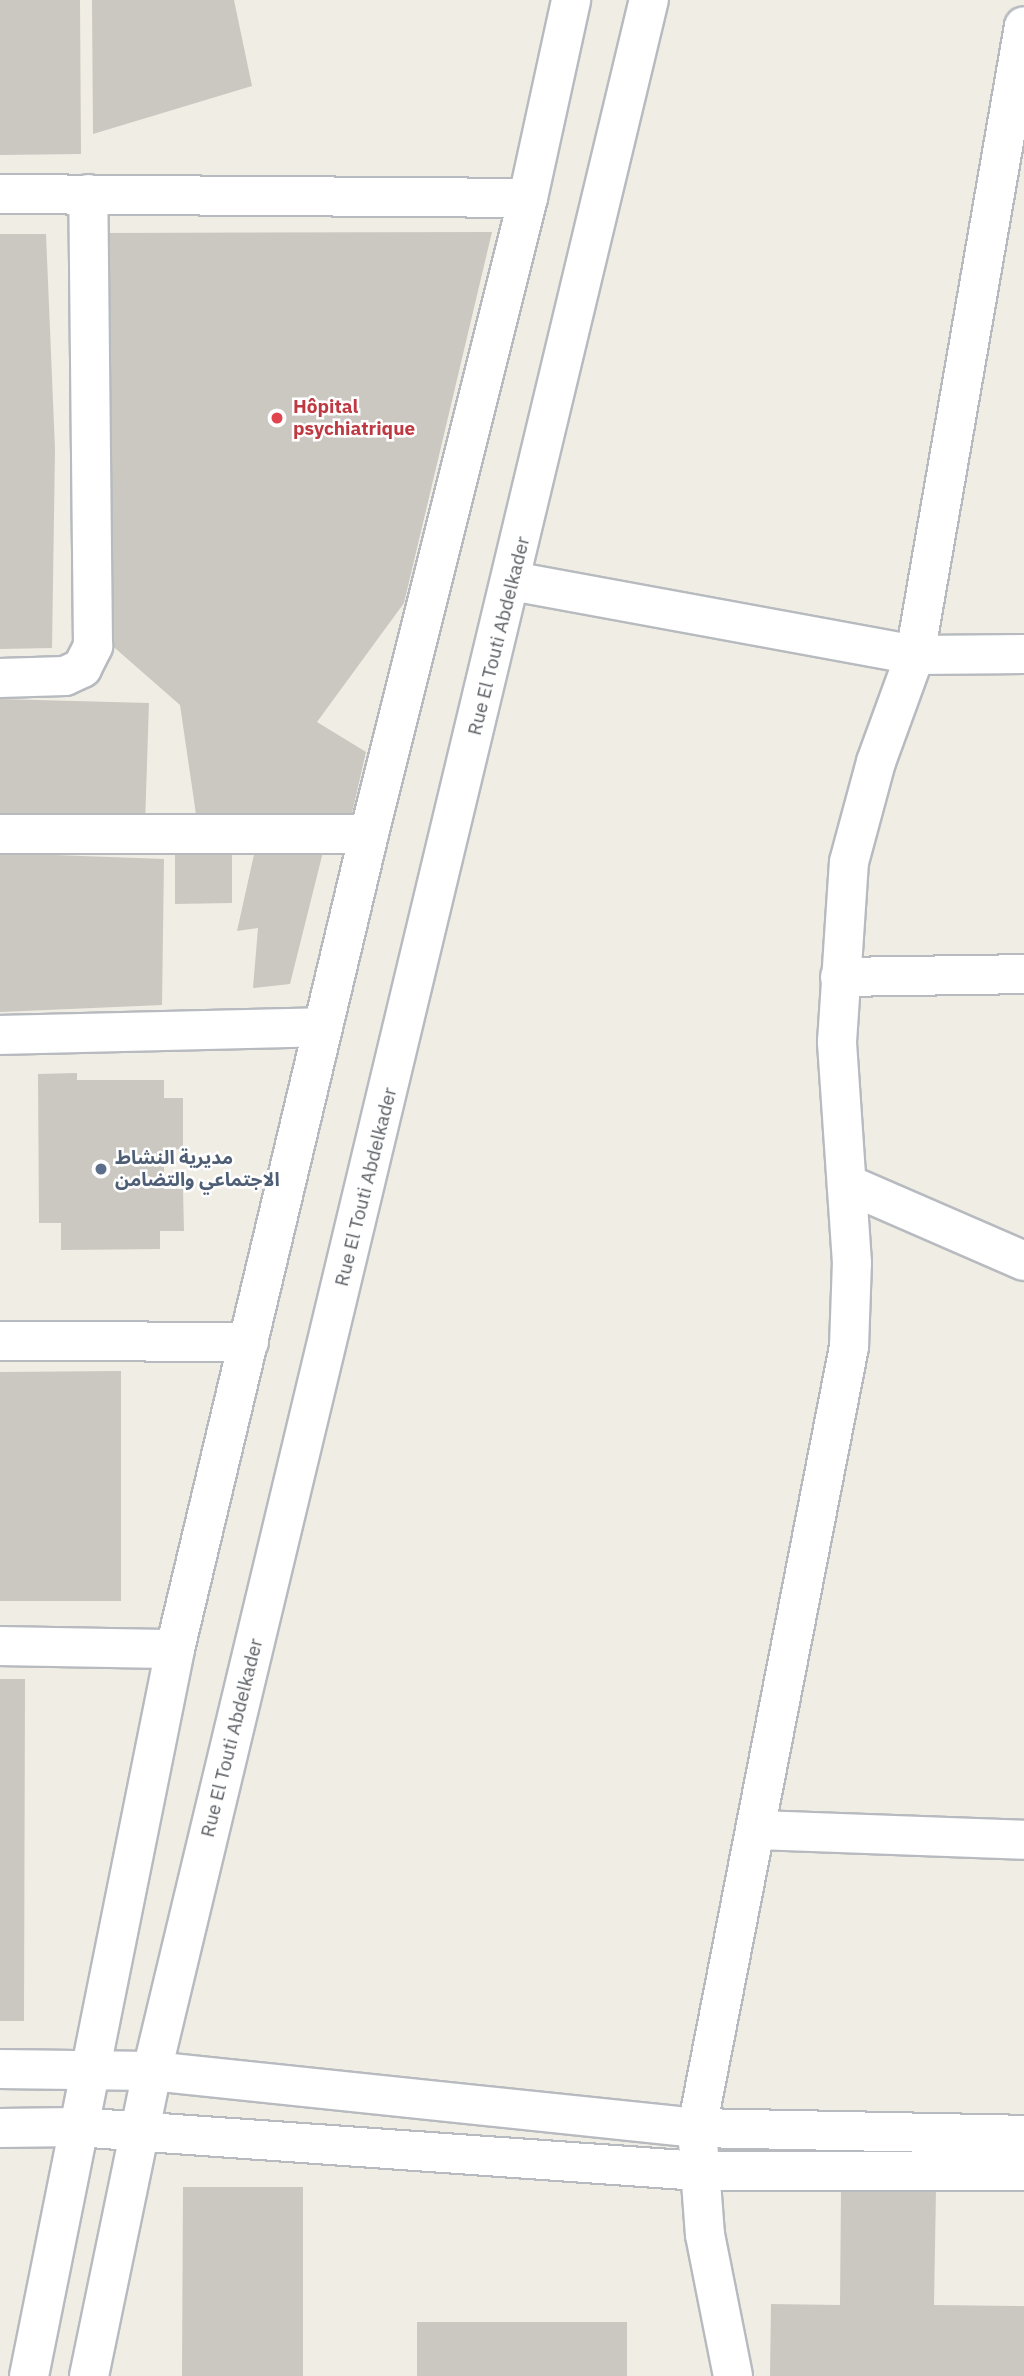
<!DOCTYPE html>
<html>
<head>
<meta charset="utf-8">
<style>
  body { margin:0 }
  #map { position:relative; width:1024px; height:2376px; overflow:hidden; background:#f0ede4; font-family:"IBM Plex Sans","Noto Sans Arabic",sans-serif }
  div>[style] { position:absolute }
  .building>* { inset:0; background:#cbc8c1 }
  .roads { filter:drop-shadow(2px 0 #b7bbbf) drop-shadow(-2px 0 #b7bbbf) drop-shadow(0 2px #b7bbbf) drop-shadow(0 -2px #b7bbbf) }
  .minor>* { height:38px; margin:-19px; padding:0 19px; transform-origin:19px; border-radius:19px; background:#fff }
  .dots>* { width:19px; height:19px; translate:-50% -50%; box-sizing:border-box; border:4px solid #fff; border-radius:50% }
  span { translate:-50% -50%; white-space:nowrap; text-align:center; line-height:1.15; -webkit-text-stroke:5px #fff; paint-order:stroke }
  .health-label { font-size:19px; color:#be3a42; font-weight:700 }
  .left { translate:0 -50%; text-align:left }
  .street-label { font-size:19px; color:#5c6166 }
  .service-label { font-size:19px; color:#4e5e75; font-weight:700 }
</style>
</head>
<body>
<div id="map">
  <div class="building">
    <i style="clip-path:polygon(0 0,80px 0,81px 154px,0 155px)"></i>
    <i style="clip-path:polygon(92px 0,234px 0,252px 86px,93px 134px)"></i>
    <i style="clip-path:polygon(492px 232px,404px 603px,317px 722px,366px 752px,350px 822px,198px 828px,180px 705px,108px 642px,103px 233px)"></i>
    <i style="clip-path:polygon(0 234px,46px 234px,55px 449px,52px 648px,0 649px)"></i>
    <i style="clip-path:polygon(0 699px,149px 703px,145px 824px,0 820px)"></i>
    <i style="clip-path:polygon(326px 840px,290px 984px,253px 988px,258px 928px,237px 931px,257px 841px)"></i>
    <i style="clip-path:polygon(175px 852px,232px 852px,232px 903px,175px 904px)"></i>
    <i style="clip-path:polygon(0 853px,164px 859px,162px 1005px,0 1012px)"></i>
    <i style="clip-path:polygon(77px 1073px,77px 1080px,164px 1080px,164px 1098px,183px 1098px,183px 1149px,164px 1150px,164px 1189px,183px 1189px,184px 1231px,160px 1231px,160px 1249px,61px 1250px,61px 1223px,39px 1223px,38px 1074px)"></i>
    <i style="clip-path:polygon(121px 1371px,121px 1601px,0 1601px,0 1372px)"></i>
    <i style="clip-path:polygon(0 1679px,25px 1679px,24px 2021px,0 2021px)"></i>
    <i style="clip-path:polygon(183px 2187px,303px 2187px,303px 2376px,182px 2376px)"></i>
    <i style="clip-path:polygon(841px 2188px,936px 2189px,934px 2305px,1024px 2306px,1024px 2376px,770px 2376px,771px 2304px,840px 2305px)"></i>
    <i style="clip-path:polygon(417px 2322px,627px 2322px,627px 2376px,417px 2376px)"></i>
  </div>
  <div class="roads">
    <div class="minor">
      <i style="left:0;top:194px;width:528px;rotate:0.43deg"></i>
      <i style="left:512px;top:581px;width:410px;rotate:10.4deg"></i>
      <i style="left:915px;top:655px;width:109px;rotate:-0.5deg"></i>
      <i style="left:0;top:678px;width:65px;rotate:-1.8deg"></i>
      <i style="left:65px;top:676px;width:19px;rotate:-25deg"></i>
      <i style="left:82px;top:668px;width:25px;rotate:-63deg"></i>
      <i style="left:93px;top:646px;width:452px;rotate:-90.6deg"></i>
      <i style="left:0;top:834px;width:369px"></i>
      <i style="left:840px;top:977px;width:184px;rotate:-0.9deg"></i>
      <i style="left:0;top:1035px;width:322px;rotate:-1.4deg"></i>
      <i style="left:847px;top:1184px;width:193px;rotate:23.5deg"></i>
      <i style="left:0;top:1341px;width:249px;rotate:0.2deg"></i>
      <i style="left:0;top:1646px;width:175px;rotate:1deg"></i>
      <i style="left:757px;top:1830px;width:267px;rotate:2.1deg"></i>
      <i style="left:0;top:2069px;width:152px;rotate:0.8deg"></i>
      <i style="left:152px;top:2071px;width:548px;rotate:5.97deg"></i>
      <i style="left:697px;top:2128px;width:327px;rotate:1.2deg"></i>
      <i style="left:0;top:2128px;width:76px;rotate:-0.8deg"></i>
      <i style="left:76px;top:2127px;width:625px;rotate:4.04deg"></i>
      <i style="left:699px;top:2171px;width:325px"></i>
      <i style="left:29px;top:2376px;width:742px;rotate:-78.64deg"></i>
      <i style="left:175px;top:1649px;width:838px;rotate:-76.61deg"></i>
      <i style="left:369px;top:834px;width:656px;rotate:-75.96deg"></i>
      <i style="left:528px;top:198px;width:203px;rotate:-77.7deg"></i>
      <i style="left:89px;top:2376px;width:311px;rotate:-78.3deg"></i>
      <i style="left:152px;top:2071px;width:2130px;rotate:-76.51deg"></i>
      <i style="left:733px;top:2376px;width:144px;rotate:-101.2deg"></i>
      <i style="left:705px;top:2235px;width:107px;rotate:-94.3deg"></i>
      <i style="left:697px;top:2128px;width:796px;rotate:-78.99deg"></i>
      <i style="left:849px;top:1347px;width:84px;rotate:-88deg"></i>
      <i style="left:852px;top:1263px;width:222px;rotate:-93.9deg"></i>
      <i style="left:837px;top:1042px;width:180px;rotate:-86.2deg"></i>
      <i style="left:849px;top:862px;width:104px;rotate:-74.9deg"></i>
      <i style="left:876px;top:762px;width:114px;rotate:-70deg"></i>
      <i style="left:915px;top:655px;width:638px;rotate:-80.17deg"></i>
    </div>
  </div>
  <div class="dots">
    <i style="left:277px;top:418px;background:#e0444e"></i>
    <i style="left:101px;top:1169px;background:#5c6f8a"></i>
  </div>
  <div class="health-label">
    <span class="left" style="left:293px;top:418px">Hôpital<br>psychiatrique</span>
  </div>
  <div class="street-label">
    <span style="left:499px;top:636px;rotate:-76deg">Rue El Touti Abdelkader</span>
    <span style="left:366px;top:1187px;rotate:-76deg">Rue El Touti Abdelkader</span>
    <span style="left:232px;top:1738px;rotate:-76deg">Rue El Touti Abdelkader</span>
  </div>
  <div class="service-label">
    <span class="left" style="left:115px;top:1169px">مديرية النشاط<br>الاجتماعي والتضامن</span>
  </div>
</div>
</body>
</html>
